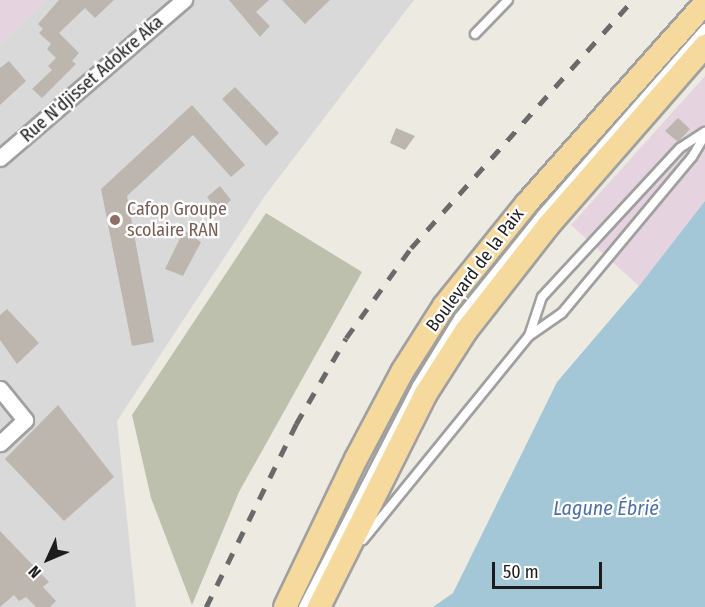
<!DOCTYPE html>
<html>
<head>
<meta charset="utf-8">
<style>
  body { margin:0 }
  #map { position:relative; width:705px; height:607px; overflow:hidden; background:#edeae2; font-family:"Fira Sans Condensed",sans-serif }
  div>[style] { position:absolute }
  .residential>* { inset:0; background:#dad9d9 }
  .industrial>* { inset:0; background:#e5d4e0 }
  .construction>* { inset:0; background:#bec0ae }
  .water>* { inset:0; background:#a4c7d8 }
  .building>* { inset:0; background:#bdb6af }
  .roads { filter:drop-shadow(2px 0 #a0a0a0) drop-shadow(-2px 0 #a0a0a0) drop-shadow(0 2px #a0a0a0) drop-shadow(0 -2px #a0a0a0) }
  .service>* { height:8px; margin:-4px; padding:0 4px; transform-origin:4px; border-radius:4px; background:#fff }
  .minor>* { height:15px; margin:-7.5px; padding:0 7.5px; transform-origin:7.5px; border-radius:7.5px; background:#fff }
  .primary>* { height:22px; margin:-11px; padding:0 11px; transform-origin:11px; border-radius:11px; background:#f6d99d }
  .rail>* { height:4.5px; margin-top:-2.25px; transform-origin:0; background:repeating-linear-gradient(90deg,#6a6a6a 0 12px,transparent 0 24px) }
  .dots>* { width:16px; height:16px; translate:-50% -50%; box-sizing:border-box; border:3px solid #fff; border-radius:50% }
  span { translate:-50% -50%; white-space:nowrap; text-align:center; line-height:1.15; -webkit-text-stroke:4.5px #fff; paint-order:stroke }
  .street-label { font-size:18px; color:#1c1c1c }
  .education-label { font-size:18px; color:#785e54 }
  .left { translate:0 -50%; text-align:left }
  .water-label { font-size:20px; color:#4e71a5; font-style:italic }
  .north { position:absolute; left:18px; top:529px; width:60px; height:60px; -webkit-text-stroke:4px #fff; paint-order:stroke; rotate:226deg; font-size:16px; font-weight:700; line-height:24px; text-align:center; color:#1c1c1c }
  .north::after { content:''; display:block; margin:auto; width:21px; height:27px; background:#1c1c1c; clip-path:polygon(50% 0,100% 100%,50% 72%,0 100%) }
  .scale { position:absolute; left:492px; top:562px; width:110px; height:27px; box-sizing:border-box; border:3px solid #1c1c1c; border-top:0; padding-left:8px; font-size:18px; line-height:21px; white-space:nowrap; color:#1c1c1c; -webkit-text-stroke:4px #fff; paint-order:stroke }
</style>
</head>
<body>
<div id="map">
  <div class="residential">
    <i style="clip-path:polygon(46px 0,414px 0,264px 197px,117px 421px,136px 607px,0 607px,0 44px)"></i>
  </div>
  <div class="industrial">
    <i style="clip-path:polygon(0 0,46px 0,0 44px)"></i>
    <i style="clip-path:polygon(705px 76px,705px 201px,639px 286px,571px 225px)"></i>
  </div>
  <div class="construction">
    <i style="clip-path:polygon(266px 213px,362px 272px,239px 492px,192px 605px,151px 498px,132px 415px)"></i>
  </div>
  <div class="water">
    <i style="clip-path:polygon(705px 201px,705px 607px,433px 607px,453px 593px,557px 382px,639px 286px)"></i>
  </div>
  <div class="building">
    <i style="clip-path:polygon(59px 0,114px 0,95px 18px,85px 8px,59px 33px,79px 53px,72px 61px,76px 64px,42px 98px,32px 89px,52px 70px,48px 66px,56px 58px,47px 49px,51px 44px,39px 33px,43px 29px,38px 24px)"></i>
    <i style="clip-path:polygon(229px 0,269px 0,256px 12px,270px 26px,260px 37px)"></i>
    <i style="clip-path:polygon(282px 0,330px 0,305px 24px)"></i>
    <i style="clip-path:polygon(9px 61px,26px 81px,0 105px,0 68px)"></i>
    <i style="clip-path:polygon(235px 87px,279px 133px,266px 146px,222px 99px)"></i>
    <i style="clip-path:polygon(192px 105px,245px 165px,231px 177px,193px 135px,127px 196px,154px 342px,132px 346px,101px 189px)"></i>
    <i style="clip-path:polygon(678px 118px,690px 129px,678px 142px,665px 131px)"></i>
    <i style="clip-path:polygon(396px 128px,415px 136px,405px 150px,390px 143px)"></i>
    <i style="clip-path:polygon(220px 186px,231px 200px,218px 212px,207px 197px)"></i>
    <i style="clip-path:polygon(184px 230px,201px 242px,183px 276px,165px 269px)"></i>
    <i style="clip-path:polygon(7px 309px,39px 343px,17px 364px,0 340px,0 315px)"></i>
    <i style="clip-path:polygon(58px 405px,114px 477px,64px 521px,5px 459px)"></i>
    <i style="clip-path:polygon(0 531px,49px 582px,43px 587px,56px 601px,50px 607px,36px 607px,26px 597px,19px 601px,14px 595px,0 607px)"></i>
  </div>
  <div class="roads">
    <div class="service">
      <i style="left:475px;top:34px;width:47px;rotate:-45.9deg"></i>
      <i style="left:529px;top:336px;width:41px;rotate:-71.6deg"></i>
      <i style="left:542px;top:297px;width:203px;rotate:-47.2deg"></i>
      <i style="left:680px;top:148px;width:30px;rotate:-33deg"></i>
      <i style="left:363px;top:540px;width:263px;rotate:-50.9deg"></i>
      <i style="left:529px;top:336px;width:40px;rotate:-34.9deg"></i>
      <i style="left:562px;top:313px;width:203px;rotate:-50.2deg"></i>
      <i style="left:692px;top:157px;width:26px;rotate:-59deg"></i>
      <i style="left:303px;top:607px;width:250px;rotate:-62.8deg"></i>
      <i style="left:417px;top:385px;width:80px;rotate:-58.3deg"></i>
      <i style="left:459px;top:317px;width:131px;rotate:-51.2deg"></i>
      <i style="left:541px;top:215px;width:249px;rotate:-48.7deg"></i>
    </div>
    <div class="minor">
      <i style="left:0;top:158px;width:243px;rotate:-40.7deg"></i>
      <i style="left:0;top:389px;width:40px;rotate:51deg"></i>
      <i style="left:25px;top:420px;width:34px;rotate:137deg"></i>
    </div>
    <div class="primary">
      <i style="left:285px;top:607px;width:164px;rotate:-64.4deg"></i>
      <i style="left:356px;top:459px;width:98px;rotate:-62.1deg"></i>
      <i style="left:402px;top:372px;width:78px;rotate:-57.5deg"></i>
      <i style="left:444px;top:306px;width:132px;rotate:-51.1deg"></i>
      <i style="left:527px;top:203px;width:268px;rotate:-48.3deg"></i>
      <i style="left:319px;top:607px;width:237px;rotate:-63.4deg"></i>
      <i style="left:425px;top:395px;width:76px;rotate:-57.4deg"></i>
      <i style="left:466px;top:331px;width:133px;rotate:-52deg"></i>
      <i style="left:548px;top:226px;width:239px;rotate:-48.9deg"></i>
    </div>
  </div>
  <div class="rail">
    <i style="left:206px;top:607px;width:204px;rotate:-63.8deg"></i>
    <i style="left:296px;top:424px;width:99px;rotate:-59.8deg"></i>
    <i style="left:346px;top:338px;width:111px;rotate:-54.2deg"></i>
    <i style="left:411px;top:248px;width:333px;rotate:-48.2deg"></i>
  </div>
  <div class="dots">
    <i style="left:115px;top:220px;background:#8d6e63"></i>
  </div>
  <div class="street-label">
    <span style="left:92px;top:79px;rotate:-41deg">Rue N'djisset Adokre Aka</span>
    <span style="left:475px;top:270px;rotate:-53deg">Boulevard de la Paix</span>
  </div>
  <div class="education-label">
    <span class="left" style="left:127px;top:220px">Cafop Groupe<br>scolaire RAN</span>
  </div>
  <div class="water-label">
    <span style="left:606px;top:508px">Lagune Ébrié</span>
  </div>
  <div class="north">N</div>
  <div class="scale">50 m</div>
</div>
</body>
</html>
